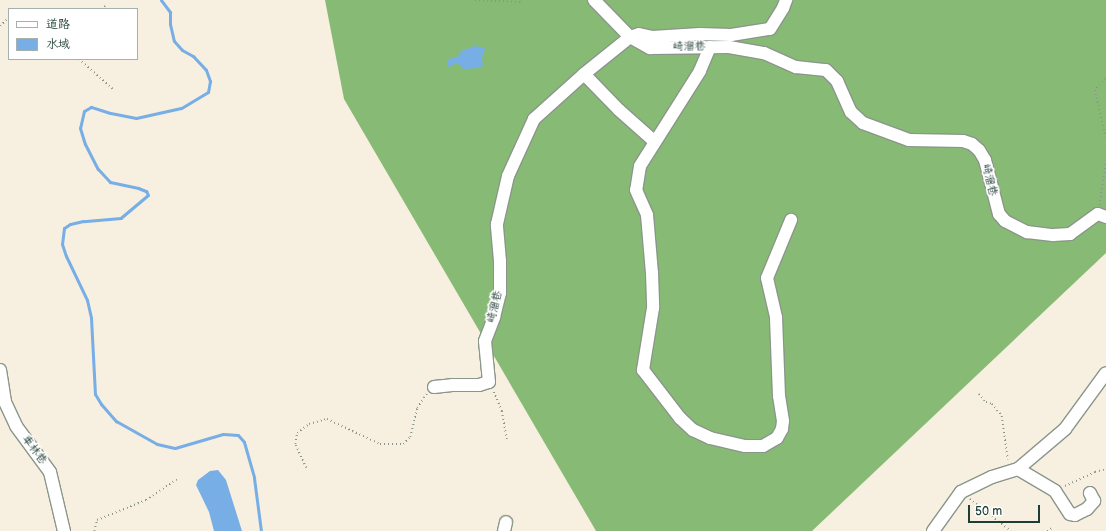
<!DOCTYPE html>
<html>
<head>
<meta charset="utf-8">
<style>
  body { margin:0 }
  #map { position:relative; width:1106px; height:531px; overflow:hidden; background:#f7efdf; font-family:"Balsamiq Sans","LXGW WenKai TC",sans-serif }
  div>[style] { position:absolute }
  .forest>* { inset:0; background:#87bb75 }
  .water>* { inset:0; background:#77aee6 }
  .stream>* { height:3px; margin:-1.5px; padding:0 1.5px; transform-origin:1.5px; border-radius:1.5px; background:#77aee6 }
  .path>* { height:1.5px; margin-top:-0.75px; transform-origin:0; background:repeating-linear-gradient(90deg,#8b968a 0 1px,transparent 0 4px) }
  .roads { filter:drop-shadow(1px 0 #8b968a) drop-shadow(-1px 0 #8b968a) drop-shadow(0 1px #8b968a) drop-shadow(0 -1px #8b968a) }
  .minor>* { height:12px; margin:-6px; padding:0 6px; transform-origin:6px; border-radius:6px; background:#fff }
  span { translate:-50% -50%; white-space:nowrap; text-align:center; line-height:1.15; -webkit-text-stroke:3.5px #fff; paint-order:stroke }
  .street-label { font-size:11px; color:#1f3d34 }
  .legend { position:absolute; left:8px; top:8px; width:130px; height:52px; box-sizing:border-box; background:#fff; border:1px solid #a5b1ae; margin:0; padding:5px 7px; list-style:none; font-size:12px; color:#1f3d34 }
  .legend li { display:flex; align-items:center; gap:8px; height:20px }
  .legend b { width:20px; border:1px solid #a5b1ae }
  .scale { position:absolute; left:968px; top:505px; width:72px; height:18px; box-sizing:border-box; border:2px solid #1f3d34; border-top:0; padding-left:5px; font-size:12px; line-height:14px; white-space:nowrap; color:#1f3d34; -webkit-text-stroke:3px #fff; paint-order:stroke }
</style>
</head>
<body>
<div id="map">
  <div class="forest">
    <i style="clip-path:polygon(325px 0,1106px 0,1106px 253px,812px 531px,596px 531px,344px 99px)"></i>
  </div>
  <div class="water">
    <i style="clip-path:polygon(475px 46px,485px 48px,482px 58px,483px 65px,479px 68px,463px 69px,458px 63px,448px 67px,447px 60px,459px 56px,461px 51px)"></i>
    <i style="clip-path:polygon(218px 470px,226px 480px,242px 531px,214px 531px,209px 512px,196px 485px,198px 480px,210px 471px)"></i>
  </div>
  <div class="stream">
    <i style="left:161px;top:0;width:15px;rotate:53deg"></i>
    <i style="left:170px;top:12px;width:12px;rotate:90deg"></i>
    <i style="left:170px;top:24px;width:17px;rotate:77deg"></i>
    <i style="left:174px;top:41px;width:12px;rotate:48deg"></i>
    <i style="left:182px;top:50px;width:13px;rotate:29deg"></i>
    <i style="left:193px;top:56px;width:19px;rotate:47deg"></i>
    <i style="left:206px;top:70px;width:12px;rotate:70deg"></i>
    <i style="left:210px;top:81px;width:11px;rotate:100deg"></i>
    <i style="left:208px;top:92px;width:31px;rotate:149deg"></i>
    <i style="left:181px;top:108px;width:46px;rotate:167.5deg"></i>
    <i style="left:136px;top:118px;width:26px;rotate:-169deg"></i>
    <i style="left:110px;top:113px;width:20px;rotate:-162deg"></i>
    <i style="left:91px;top:107px;width:8px;rotate:150deg"></i>
    <i style="left:84px;top:111px;width:17px;rotate:103deg"></i>
    <i style="left:80px;top:128px;width:17px;rotate:73deg"></i>
    <i style="left:85px;top:144px;width:28px;rotate:63deg"></i>
    <i style="left:98px;top:169px;width:18px;rotate:47deg"></i>
    <i style="left:110px;top:182px;width:29px;rotate:12deg"></i>
    <i style="left:138px;top:188px;width:9px;rotate:21deg"></i>
    <i style="left:146px;top:191px;width:4px;rotate:63deg"></i>
    <i style="left:148px;top:195px;width:35px;rotate:140deg"></i>
    <i style="left:121px;top:218px;width:38px;rotate:175deg"></i>
    <i style="left:83px;top:221px;width:13px;rotate:167deg"></i>
    <i style="left:70px;top:224px;width:7px;rotate:146deg"></i>
    <i style="left:64px;top:228px;width:16px;rotate:97deg"></i>
    <i style="left:62px;top:244px;width:13px;rotate:72deg"></i>
    <i style="left:66px;top:256px;width:49px;rotate:64.5deg"></i>
    <i style="left:87px;top:300px;width:18px;rotate:77deg"></i>
    <i style="left:91px;top:318px;width:76px;rotate:87deg"></i>
    <i style="left:95px;top:394px;width:12px;rotate:59deg"></i>
    <i style="left:101px;top:404px;width:23px;rotate:49deg"></i>
    <i style="left:116px;top:421px;width:47px;rotate:29.3deg"></i>
    <i style="left:157px;top:444px;width:18px;rotate:13deg"></i>
    <i style="left:175px;top:448px;width:50px;rotate:-16.3deg"></i>
    <i style="left:223px;top:434px;width:15px;rotate:4deg"></i>
    <i style="left:238px;top:435px;width:9px;rotate:49deg"></i>
    <i style="left:244px;top:442px;width:37px;rotate:74deg"></i>
    <i style="left:254px;top:478px;width:53px;rotate:82.5deg"></i>
  </div>
  <div class="path">
    <i style="left:475px;top:0;width:45px;rotate:2.5deg"></i>
    <i style="left:520px;top:2px;width:3px;rotate:-45deg"></i>
    <i style="left:101px;top:9px;width:5px;rotate:-37deg"></i>
    <i style="left:0;top:26px;width:13px;rotate:-45deg"></i>
    <i style="left:79px;top:59px;width:45px;rotate:41.4deg"></i>
    <i style="left:1106px;top:79px;width:16px;rotate:135deg"></i>
    <i style="left:1095px;top:90px;width:49px;rotate:77.1deg"></i>
    <i style="left:1099px;top:205px;width:45px;rotate:-81deg"></i>
    <i style="left:494px;top:392px;width:21px;rotate:67deg"></i>
    <i style="left:502px;top:411px;width:29px;rotate:80deg"></i>
    <i style="left:979px;top:394px;width:11px;rotate:49deg"></i>
    <i style="left:986px;top:402px;width:6px;rotate:18deg"></i>
    <i style="left:992px;top:404px;width:16px;rotate:50deg"></i>
    <i style="left:1002px;top:416px;width:44px;rotate:82.2deg"></i>
    <i style="left:306px;top:468px;width:26px;rotate:-115deg"></i>
    <i style="left:295px;top:444px;width:11px;rotate:-80deg"></i>
    <i style="left:297px;top:433px;width:15px;rotate:-37deg"></i>
    <i style="left:309px;top:424px;width:19px;rotate:-16deg"></i>
    <i style="left:327px;top:419px;width:59px;rotate:25.3deg"></i>
    <i style="left:380px;top:444px;width:23px"></i>
    <i style="left:403px;top:444px;width:10px;rotate:-45deg"></i>
    <i style="left:410px;top:437px;width:30px;rotate:-76deg"></i>
    <i style="left:417px;top:408px;width:18px;rotate:-56deg"></i>
    <i style="left:1065px;top:486px;width:33px;rotate:-25deg"></i>
    <i style="left:1095px;top:472px;width:11px;rotate:-15deg"></i>
    <i style="left:970px;top:499px;width:52px;rotate:38deg"></i>
    <i style="left:94px;top:531px;width:11px;rotate:-75deg"></i>
    <i style="left:97px;top:520px;width:53px;rotate:-22.2deg"></i>
    <i style="left:146px;top:500px;width:37px;rotate:-34deg"></i>
    <i style="left:1047px;top:531px;width:6px;rotate:-31deg"></i>
  </div>
  <div class="roads">
    <div class="minor">
      <i style="left:594px;top:0;width:52px;rotate:45.8deg"></i>
      <i style="left:630px;top:37px;width:9px;rotate:-18deg"></i>
      <i style="left:639px;top:34px;width:13px;rotate:13deg"></i>
      <i style="left:652px;top:37px;width:48px;rotate:-3.6deg"></i>
      <i style="left:700px;top:34px;width:31px;rotate:2deg"></i>
      <i style="left:731px;top:35px;width:39px;rotate:-9deg"></i>
      <i style="left:770px;top:29px;width:25px;rotate:-58deg"></i>
      <i style="left:783px;top:8px;width:9px;rotate:-69deg"></i>
      <i style="left:710px;top:47px;width:26px;rotate:113deg"></i>
      <i style="left:700px;top:71px;width:112px;rotate:122.3deg"></i>
      <i style="left:640px;top:166px;width:24px;rotate:99deg"></i>
      <i style="left:636px;top:190px;width:27px;rotate:66deg"></i>
      <i style="left:647px;top:215px;width:58px;rotate:85.1deg"></i>
      <i style="left:652px;top:273px;width:35px;rotate:88deg"></i>
      <i style="left:653px;top:308px;width:63px;rotate:99.2deg"></i>
      <i style="left:643px;top:370px;width:61px;rotate:52.4deg"></i>
      <i style="left:680px;top:418px;width:18px;rotate:43deg"></i>
      <i style="left:693px;top:430px;width:19px;rotate:25deg"></i>
      <i style="left:710px;top:438px;width:36px;rotate:13deg"></i>
      <i style="left:745px;top:446px;width:18px"></i>
      <i style="left:763px;top:446px;width:16px;rotate:-30deg"></i>
      <i style="left:777px;top:438px;width:10px;rotate:-61deg"></i>
      <i style="left:782px;top:429px;width:8px;rotate:-83deg"></i>
      <i style="left:783px;top:421px;width:25px;rotate:-99deg"></i>
      <i style="left:779px;top:396px;width:79px;rotate:-92.2deg"></i>
      <i style="left:776px;top:317px;width:40px;rotate:-103deg"></i>
      <i style="left:767px;top:278px;width:63px;rotate:-67.5deg"></i>
      <i style="left:584px;top:74px;width:50px;rotate:45.8deg"></i>
      <i style="left:619px;top:110px;width:47px;rotate:41.5deg"></i>
      <i style="left:0;top:370px;width:32px;rotate:81deg"></i>
      <i style="left:5px;top:402px;width:26px;rotate:65deg"></i>
      <i style="left:16px;top:426px;width:57px;rotate:53.5deg"></i>
      <i style="left:50px;top:472px;width:61px;rotate:76.7deg"></i>
      <i style="left:434px;top:387px;width:18px;rotate:-6deg"></i>
      <i style="left:452px;top:385px;width:27px"></i>
      <i style="left:479px;top:385px;width:10px;rotate:-17deg"></i>
      <i style="left:489px;top:382px;width:41px;rotate:-95.6deg"></i>
      <i style="left:485px;top:341px;width:26px;rotate:-69deg"></i>
      <i style="left:494px;top:317px;width:25px;rotate:-76deg"></i>
      <i style="left:500px;top:293px;width:32px;rotate:-90deg"></i>
      <i style="left:500px;top:261px;width:37px;rotate:-95deg"></i>
      <i style="left:497px;top:224px;width:49px;rotate:-77.1deg"></i>
      <i style="left:508px;top:176px;width:63px;rotate:-65.5deg"></i>
      <i style="left:534px;top:119px;width:67px;rotate:-42deg"></i>
      <i style="left:584px;top:74px;width:59px;rotate:-38.8deg"></i>
      <i style="left:630px;top:37px;width:23px;rotate:29deg"></i>
      <i style="left:650px;top:48px;width:79px;rotate:-0.7deg"></i>
      <i style="left:729px;top:47px;width:36px;rotate:10deg"></i>
      <i style="left:764px;top:53px;width:35px;rotate:24deg"></i>
      <i style="left:796px;top:67px;width:30px;rotate:6deg"></i>
      <i style="left:826px;top:70px;width:16px;rotate:45deg"></i>
      <i style="left:837px;top:81px;width:34px;rotate:66deg"></i>
      <i style="left:851px;top:112px;width:16px;rotate:43deg"></i>
      <i style="left:863px;top:123px;width:49px;rotate:20.3deg"></i>
      <i style="left:909px;top:140px;width:54px;rotate:1.1deg"></i>
      <i style="left:963px;top:141px;width:9px;rotate:18deg"></i>
      <i style="left:972px;top:144px;width:9px;rotate:41deg"></i>
      <i style="left:979px;top:150px;width:12px;rotate:59deg"></i>
      <i style="left:985px;top:160px;width:56px;rotate:75.5deg"></i>
      <i style="left:999px;top:214px;width:9px;rotate:49deg"></i>
      <i style="left:1005px;top:221px;width:25px;rotate:27deg"></i>
      <i style="left:1027px;top:232px;width:26px;rotate:7deg"></i>
      <i style="left:1053px;top:235px;width:17px;rotate:-3deg"></i>
      <i style="left:1070px;top:234px;width:34px;rotate:-36deg"></i>
      <i style="left:1098px;top:214px;width:9px;rotate:21deg"></i>
      <i style="left:1018px;top:469px;width:43px;rotate:30.7deg"></i>
      <i style="left:1055px;top:491px;width:27px;rotate:57deg"></i>
      <i style="left:1070px;top:514px;width:5px;rotate:11deg"></i>
      <i style="left:1075px;top:515px;width:13px;rotate:-27deg"></i>
      <i style="left:1087px;top:509px;width:11px;rotate:-49deg"></i>
      <i style="left:1094px;top:501px;width:9px;rotate:-117deg"></i>
      <i style="left:504px;top:531px;width:9px;rotate:-77deg"></i>
      <i style="left:933px;top:531px;width:48px;rotate:-54.3deg"></i>
      <i style="left:961px;top:492px;width:34px;rotate:-26deg"></i>
      <i style="left:992px;top:477px;width:27px;rotate:-17deg"></i>
      <i style="left:1018px;top:469px;width:62px;rotate:-40.4deg"></i>
      <i style="left:1065px;top:429px;width:69px;rotate:-53.8deg"></i>
    </div>
  </div>
  <div class="street-label">
    <span style="left:689px;top:47px;rotate:-1deg">崎溜巷</span>
    <span style="left:989px;top:180px;rotate:76deg">崎溜巷</span>
    <span style="left:495px;top:307px;rotate:-77deg">崎溜巷</span>
    <span style="left:34px;top:450px;rotate:53deg">車林巷</span>
  </div>
  <ul class="legend">
  <li><b style="height:5px;background:#fff"></b>道路</li>
  <li><b style="height:11px;background:#77aee6"></b>水域</li>
  </ul>
  <div class="scale">50 m</div>
</div>
</body>
</html>
